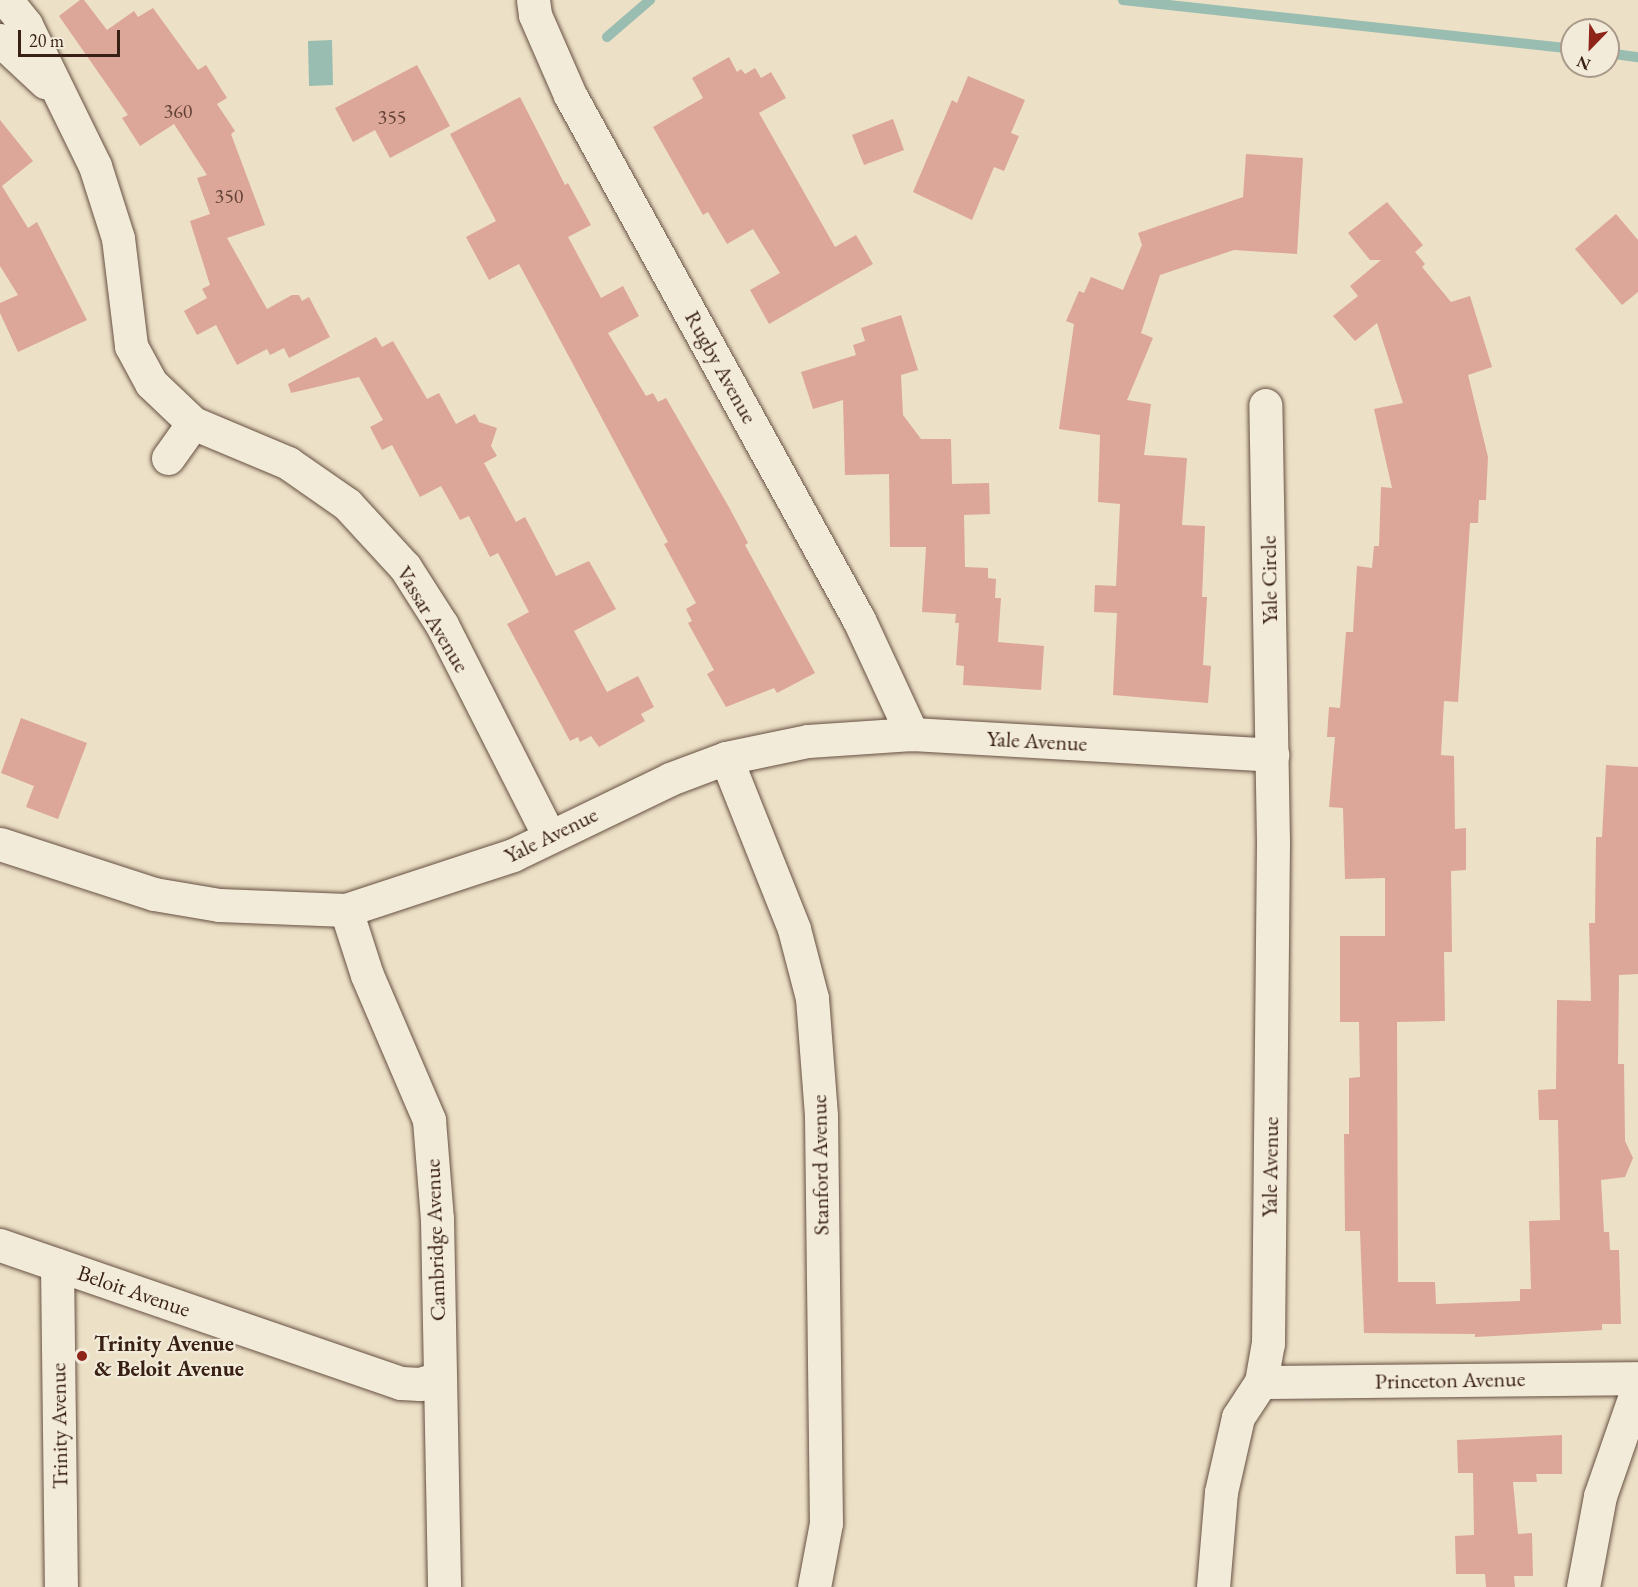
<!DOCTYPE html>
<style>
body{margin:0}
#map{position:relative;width:1638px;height:1587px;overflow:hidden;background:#ece0c6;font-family:"EB Garamond",serif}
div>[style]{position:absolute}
.water>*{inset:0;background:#99bdb1}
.stream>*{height:10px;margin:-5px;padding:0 5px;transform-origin:5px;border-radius:5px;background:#99bdb1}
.building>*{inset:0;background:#dca698}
.roads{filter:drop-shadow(0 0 2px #665041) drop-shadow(0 0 2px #665041)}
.minor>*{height:33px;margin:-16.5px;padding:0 16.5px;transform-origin:16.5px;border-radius:16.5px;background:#f3ebda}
.dots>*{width:16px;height:16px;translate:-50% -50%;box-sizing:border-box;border:3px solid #f3ebda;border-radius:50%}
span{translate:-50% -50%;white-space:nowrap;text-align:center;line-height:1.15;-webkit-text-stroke:4.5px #f3ebda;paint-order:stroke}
.number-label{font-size:20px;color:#624236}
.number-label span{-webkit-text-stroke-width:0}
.street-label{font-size:22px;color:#392015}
.poi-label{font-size:22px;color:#392015;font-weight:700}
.left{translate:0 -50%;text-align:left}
.north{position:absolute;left:1560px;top:18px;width:60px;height:60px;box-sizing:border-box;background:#f3ebda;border:2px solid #a99a8b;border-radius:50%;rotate:203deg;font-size:16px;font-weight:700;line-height:24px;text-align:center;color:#392015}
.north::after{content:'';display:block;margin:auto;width:21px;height:27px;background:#8f2418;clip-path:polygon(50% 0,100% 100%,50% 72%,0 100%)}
.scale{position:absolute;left:18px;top:30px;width:102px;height:27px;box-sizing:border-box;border:3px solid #392015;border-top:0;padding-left:8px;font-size:18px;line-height:21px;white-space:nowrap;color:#392015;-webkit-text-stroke:4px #f3ebda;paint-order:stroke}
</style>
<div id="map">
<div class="water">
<div style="clip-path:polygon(332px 40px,333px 85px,309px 86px,308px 41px)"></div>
</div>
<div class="stream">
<div style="left:1123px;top:0;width:452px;rotate:6.2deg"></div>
<div style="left:607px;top:37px;width:57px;rotate:-40.7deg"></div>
<div style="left:1608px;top:53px;width:30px;rotate:8deg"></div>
</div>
<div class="building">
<div style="clip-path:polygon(80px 0,84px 0,107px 30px,134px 11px,138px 17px,153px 8px,198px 70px,206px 65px,227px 98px,217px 104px,235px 131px,231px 134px,265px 225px,227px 238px,267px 309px,292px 295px,299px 295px,302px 301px,309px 297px,330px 337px,289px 358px,284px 348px,270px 355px,267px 349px,237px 365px,216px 325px,197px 335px,184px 311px,207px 298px,202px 289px,210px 285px,190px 221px,210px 214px,197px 178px,207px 175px,174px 124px,140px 146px,122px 118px,128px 115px,59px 16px)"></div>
<div style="clip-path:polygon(729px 57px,737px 72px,741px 69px,745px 74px,755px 68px,761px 78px,771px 72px,786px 98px,759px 113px,835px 247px,856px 235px,873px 264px,769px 324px,750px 290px,780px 273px,753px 229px,727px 244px,708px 212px,703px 215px,653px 127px,703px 98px,692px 78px)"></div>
<div style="clip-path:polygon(417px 65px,450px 126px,390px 158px,375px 130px,353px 142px,335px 108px)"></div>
<div style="clip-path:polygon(968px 76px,1025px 100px,1011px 133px,1019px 136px,1004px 171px,994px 167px,972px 220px,913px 192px,952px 100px,957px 103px)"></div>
<div style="clip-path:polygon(520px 97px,565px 185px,568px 183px,591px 225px,568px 237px,601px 298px,623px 286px,639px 316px,608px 333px,646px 396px,653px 393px,658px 402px,666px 398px,730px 509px,748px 543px,745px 545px,815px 673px,777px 693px,774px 688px,726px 707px,707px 674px,714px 670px,688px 623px,692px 621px,686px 609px,696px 603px,664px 544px,668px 542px,544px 310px,519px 264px,489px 280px,466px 237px,496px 221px,450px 134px)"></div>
<div style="clip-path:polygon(893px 119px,904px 150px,864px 165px,852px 135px)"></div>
<div style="clip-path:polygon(0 120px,33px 161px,2px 186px,28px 228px,37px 222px,87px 320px,18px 352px,0 313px,0 303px,18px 295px,0 266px)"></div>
<div style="clip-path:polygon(1246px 154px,1303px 158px,1297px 254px,1234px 250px,1160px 275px,1141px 333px,1153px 338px,1127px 400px,1151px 404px,1144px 455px,1187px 458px,1182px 525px,1205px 526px,1202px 597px,1207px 597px,1203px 665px,1211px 666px,1208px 703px,1113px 695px,1117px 613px,1094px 612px,1095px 585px,1116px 586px,1120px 504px,1098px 502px,1100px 435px,1059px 429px,1074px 324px,1066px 321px,1079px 291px,1084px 293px,1091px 277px,1123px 290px,1142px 245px,1138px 233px,1243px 197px)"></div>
<div style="clip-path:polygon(1387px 202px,1423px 245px,1415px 252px,1425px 264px,1422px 267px,1451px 302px,1470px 296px,1492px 367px,1468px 375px,1488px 457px,1486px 500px,1479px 500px,1478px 523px,1470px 523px,1458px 702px,1444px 701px,1441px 755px,1454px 756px,1455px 829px,1466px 828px,1466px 870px,1451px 871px,1452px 952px,1444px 952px,1445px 1021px,1397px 1022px,1398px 1282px,1435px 1282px,1436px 1304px,1520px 1301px,1520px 1289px,1531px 1289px,1529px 1221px,1560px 1220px,1558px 1120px,1539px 1120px,1538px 1090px,1556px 1089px,1557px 1000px,1591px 1001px,1589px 923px,1595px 923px,1596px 837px,1602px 837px,1606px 765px,1638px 767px,1638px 974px,1619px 975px,1618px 1064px,1624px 1064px,1625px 1141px,1633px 1158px,1625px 1177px,1601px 1180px,1604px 1232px,1609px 1232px,1610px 1250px,1619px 1250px,1621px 1324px,1602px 1324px,1602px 1330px,1475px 1337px,1475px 1334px,1364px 1333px,1360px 1231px,1345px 1231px,1344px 1134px,1349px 1134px,1349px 1078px,1360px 1077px,1359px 1022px,1340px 1022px,1340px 936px,1385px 936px,1385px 878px,1345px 879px,1343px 808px,1329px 807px,1335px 737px,1327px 737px,1329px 707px,1340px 708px,1346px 632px,1353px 632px,1357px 566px,1372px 568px,1374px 546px,1379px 546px,1381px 487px,1392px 488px,1374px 409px,1403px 403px,1377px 323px,1355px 341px,1333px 316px,1358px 296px,1350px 286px,1381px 260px,1370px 260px,1348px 233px)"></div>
<div style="clip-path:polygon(1616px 214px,1638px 240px,1638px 292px,1622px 305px,1575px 249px)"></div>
<div style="clip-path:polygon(901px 315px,918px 370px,901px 375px,903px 415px,921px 439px,951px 439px,952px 484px,989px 483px,990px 514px,964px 515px,965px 567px,988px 568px,988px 578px,996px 579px,995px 598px,1001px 598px,998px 642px,1044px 646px,1041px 690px,963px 685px,964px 666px,956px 665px,959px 623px,955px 623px,956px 614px,922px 612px,926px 547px,890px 547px,889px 474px,845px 475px,843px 400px,813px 409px,801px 372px,856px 355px,853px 345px,865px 341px,861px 328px)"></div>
<div style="clip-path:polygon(376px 337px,382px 347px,393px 341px,427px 399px,439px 393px,456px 424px,475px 414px,479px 422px,497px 428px,491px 446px,497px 456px,484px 463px,516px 522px,525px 517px,556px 576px,589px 561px,616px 609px,574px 631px,607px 692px,638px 676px,654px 707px,641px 714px,645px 721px,599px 747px,591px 736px,580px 742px,578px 737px,570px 741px,507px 624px,529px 612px,498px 553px,490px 557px,469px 516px,460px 520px,441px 486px,420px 497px,392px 445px,382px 450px,370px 427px,383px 420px,359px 377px,291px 393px,288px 384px)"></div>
<div style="clip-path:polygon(21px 718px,87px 743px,58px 819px,26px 807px,34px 786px,1px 773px)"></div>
<div style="clip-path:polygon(1562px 1435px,1562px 1474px,1536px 1474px,1537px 1482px,1513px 1482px,1518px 1534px,1532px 1533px,1533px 1576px,1514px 1576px,1515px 1587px,1486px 1587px,1485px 1574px,1456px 1574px,1455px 1536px,1474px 1535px,1473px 1473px,1458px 1473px,1457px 1440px)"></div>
</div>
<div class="roads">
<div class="minor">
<div style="left:6px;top:0;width:32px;rotate:51deg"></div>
<div style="left:26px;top:25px;width:157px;rotate:63.9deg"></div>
<div style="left:95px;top:166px;width:76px;rotate:72.3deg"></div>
<div style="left:118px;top:238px;width:109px;rotate:83.1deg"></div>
<div style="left:131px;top:346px;width:42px;rotate:61.6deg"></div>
<div style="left:151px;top:383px;width:58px;rotate:43.6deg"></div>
<div style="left:193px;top:423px;width:103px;rotate:22.8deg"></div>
<div style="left:288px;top:463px;width:72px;rotate:34.8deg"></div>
<div style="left:347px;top:504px;width:86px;rotate:47.4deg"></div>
<div style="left:405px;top:567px;width:69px;rotate:57.5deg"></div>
<div style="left:442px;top:625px;width:237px;rotate:63.1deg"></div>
<div style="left:533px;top:0;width:15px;rotate:82deg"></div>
<div style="left:535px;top:15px;width:87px;rotate:66.4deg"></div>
<div style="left:570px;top:95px;width:599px;rotate:61.17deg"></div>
<div style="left:859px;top:620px;width:126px;rotate:65.1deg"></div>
<div style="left:0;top:40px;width:62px;rotate:43deg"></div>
<div style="left:168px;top:458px;width:43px;rotate:-54.5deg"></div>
<div style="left:726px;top:758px;width:184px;rotate:68.3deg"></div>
<div style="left:794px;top:929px;width:71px;rotate:75.4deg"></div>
<div style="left:812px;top:998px;width:118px;rotate:85.6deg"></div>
<div style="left:821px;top:1116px;width:407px;rotate:89.3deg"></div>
<div style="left:826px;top:1523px;width:65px;rotate:100.6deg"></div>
<div style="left:0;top:844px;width:162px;rotate:18deg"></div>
<div style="left:154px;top:894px;width:66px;rotate:9.6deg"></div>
<div style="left:219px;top:905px;width:127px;rotate:2.3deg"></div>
<div style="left:346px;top:910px;width:176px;rotate:-18.2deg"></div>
<div style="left:513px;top:855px;width:174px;rotate:-25.8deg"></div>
<div style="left:670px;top:779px;width:60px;rotate:-20.6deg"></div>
<div style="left:726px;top:758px;width:84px;rotate:-11.7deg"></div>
<div style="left:808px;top:741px;width:104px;rotate:-3.9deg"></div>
<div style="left:912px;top:734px;width:361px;rotate:3.3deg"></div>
<div style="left:346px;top:910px;width:68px;rotate:72.1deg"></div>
<div style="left:367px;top:975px;width:158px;rotate:66.8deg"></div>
<div style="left:429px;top:1120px;width:99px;rotate:85.4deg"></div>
<div style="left:437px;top:1219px;width:368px;rotate:88.9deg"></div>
<div style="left:0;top:1245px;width:424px;rotate:19deg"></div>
<div style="left:401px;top:1383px;width:19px;rotate:3deg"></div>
<div style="left:420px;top:1384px;width:20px;rotate:-18deg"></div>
<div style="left:57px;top:1265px;width:322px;rotate:89.3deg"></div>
<div style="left:1261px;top:1382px;width:377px;rotate:-0.6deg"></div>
<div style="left:1213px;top:1587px;width:95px;rotate:-85.2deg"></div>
<div style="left:1221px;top:1492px;width:77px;rotate:-77.2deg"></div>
<div style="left:1238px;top:1417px;width:42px;rotate:-56.7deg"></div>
<div style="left:1261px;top:1382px;width:39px;rotate:-80deg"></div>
<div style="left:1268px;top:1344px;width:502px;rotate:-89.43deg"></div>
<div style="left:1273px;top:842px;width:437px;rotate:-91deg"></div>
<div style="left:1583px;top:1587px;width:93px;rotate:-79.4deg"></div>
<div style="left:1600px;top:1496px;width:115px;rotate:-70.8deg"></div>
</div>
</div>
<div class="dots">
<div style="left:82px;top:1356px;background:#8f2418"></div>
</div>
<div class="number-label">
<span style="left:178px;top:111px">360</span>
<span style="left:392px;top:117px">355</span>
<span style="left:229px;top:196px">350</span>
</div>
<div class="street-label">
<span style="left:721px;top:367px;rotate:61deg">Rugby Avenue</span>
<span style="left:1269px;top:580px;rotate:-91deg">Yale Circle</span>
<span style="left:433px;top:619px;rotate:59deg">Vassar Avenue</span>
<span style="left:1037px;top:741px;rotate:3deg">Yale Avenue</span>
<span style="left:551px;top:835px;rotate:-26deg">Yale Avenue</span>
<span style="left:820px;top:1165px;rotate:-91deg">Stanford Avenue</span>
<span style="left:1270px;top:1167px;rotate:-89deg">Yale Avenue</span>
<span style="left:435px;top:1240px;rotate:-92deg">Cambridge Avenue</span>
<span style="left:134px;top:1291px;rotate:19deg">Beloit Avenue</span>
<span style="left:1450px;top:1380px;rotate:-1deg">Princeton Avenue</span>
<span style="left:59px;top:1426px;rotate:-91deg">Trinity Avenue</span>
</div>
<div class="poi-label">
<span class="left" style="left:94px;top:1356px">Trinity Avenue<br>&amp; Beloit Avenue</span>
</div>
<div class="north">N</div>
<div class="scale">20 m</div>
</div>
